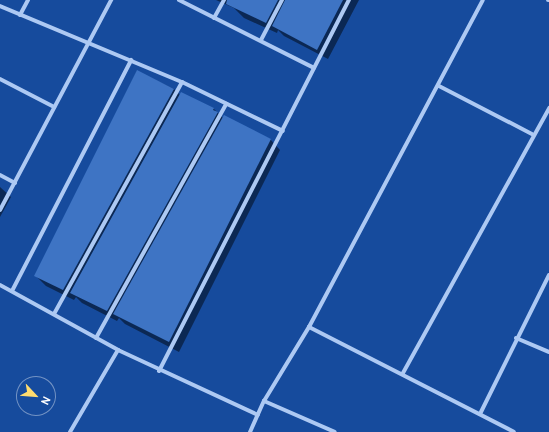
<!DOCTYPE html>
<style>
body{margin:0}
#map{position:relative;width:549px;height:432px;overflow:hidden;background:#164b9d;font-family:Cabin,sans-serif}
div>[style]{position:absolute}
.shadow>*{inset:0;background:#0007}
.building>*{inset:0;background:#3e74c4}
.minor>*{height:4px;margin:-2px;padding:0 2px;transform-origin:2px;border-radius:2px;background:#adc9f3}
span{translate:-50% -50%;white-space:nowrap;text-align:center;line-height:1.15;-webkit-text-stroke:3px #164b9d;paint-order:stroke}
.north{position:absolute;left:16px;top:376px;width:40px;height:40px;box-sizing:border-box;background:#164b9d;border:1px solid #7393c4;border-radius:50%;rotate:116deg;font-size:11px;font-weight:700;line-height:16px;text-align:center;color:#fff}
.north::after{content:'';display:block;margin:auto;width:14px;height:18px;background:#ffdc6f;clip-path:polygon(50% 0,100% 100%,50% 72%,0 100%)}
</style>
<div id="map">
<div class="shadow">
<div style="clip-path:polygon(216px 0,359px 0,328px 59px,284px 36px,278px 30px,277px 33px,244px 18px,234px 8px)"></div>
<div style="clip-path:polygon(137px 71px,174px 89px,180px 95px,213px 108px,223px 118px,270px 139px,280px 150px,179px 352px,125px 324px,119px 318px,117px 321px,82px 303px,76px 297px,74px 300px,46px 286px,36px 276px)"></div>
<div style="clip-path:polygon(0 187px,11px 197px,0 217px)"></div>
</div>
<div class="building">
<div style="clip-path:polygon(227px 0,278px 0,266px 23px,226px 4px)"></div>
<div style="clip-path:polygon(285px 0,343px 0,317px 50px,272px 26px)"></div>
<div style="clip-path:polygon(137px 70px,174px 89px,63px 290px,34px 276px)"></div>
<div style="clip-path:polygon(181px 92px,214px 108px,213px 110px,218px 112px,107px 311px,70px 293px)"></div>
<div style="clip-path:polygon(224px 115px,271px 139px,169px 342px,113px 314px)"></div>
</div>
<div class="minor">
<div style="left:179px;top:0;width:151px;rotate:26.7deg"></div>
<div style="left:548px;top:0;width:1px"></div>
<div style="left:0;top:6px;width:197px;rotate:22.7deg"></div>
<div style="left:182px;top:82px;width:112px;rotate:25.9deg"></div>
<div style="left:20px;top:15px;width:17px;rotate:-62deg"></div>
<div style="left:214px;top:18px;width:21px;rotate:-61deg"></div>
<div style="left:261px;top:40px;width:45px;rotate:-62.3deg"></div>
<div style="left:0;top:79px;width:61px;rotate:27.4deg"></div>
<div style="left:439px;top:86px;width:105px;rotate:27.3deg"></div>
<div style="left:0;top:175px;width:17px;rotate:28deg"></div>
<div style="left:0;top:210px;width:238px;rotate:-62.1deg"></div>
<div style="left:0;top:285px;width:135px;rotate:28.8deg"></div>
<div style="left:118px;top:350px;width:154px;rotate:24.9deg"></div>
<div style="left:12px;top:291px;width:260px;rotate:-62.7deg"></div>
<div style="left:54px;top:314px;width:265px;rotate:-61.1deg"></div>
<div style="left:309px;top:327px;width:370px;rotate:-62deg"></div>
<div style="left:96px;top:338px;width:268px;rotate:-60.9deg"></div>
<div style="left:516px;top:338px;width:36px;rotate:23deg"></div>
<div style="left:159px;top:371px;width:417px;rotate:-62.9deg"></div>
<div style="left:403px;top:373px;width:303px;rotate:-61.1deg"></div>
<div style="left:264px;top:401px;width:77px;rotate:23.6deg"></div>
<div style="left:480px;top:414px;width:155px;rotate:-63.6deg"></div>
<div style="left:70px;top:432px;width:95px;rotate:-59.7deg"></div>
<div style="left:250px;top:432px;width:34px;rotate:-66deg"></div>
<div style="left:264px;top:401px;width:87px;rotate:-58.7deg"></div>
<div style="left:309px;top:327px;width:230px;rotate:27.1deg"></div>
</div>
<div class="north">N</div>
</div>
